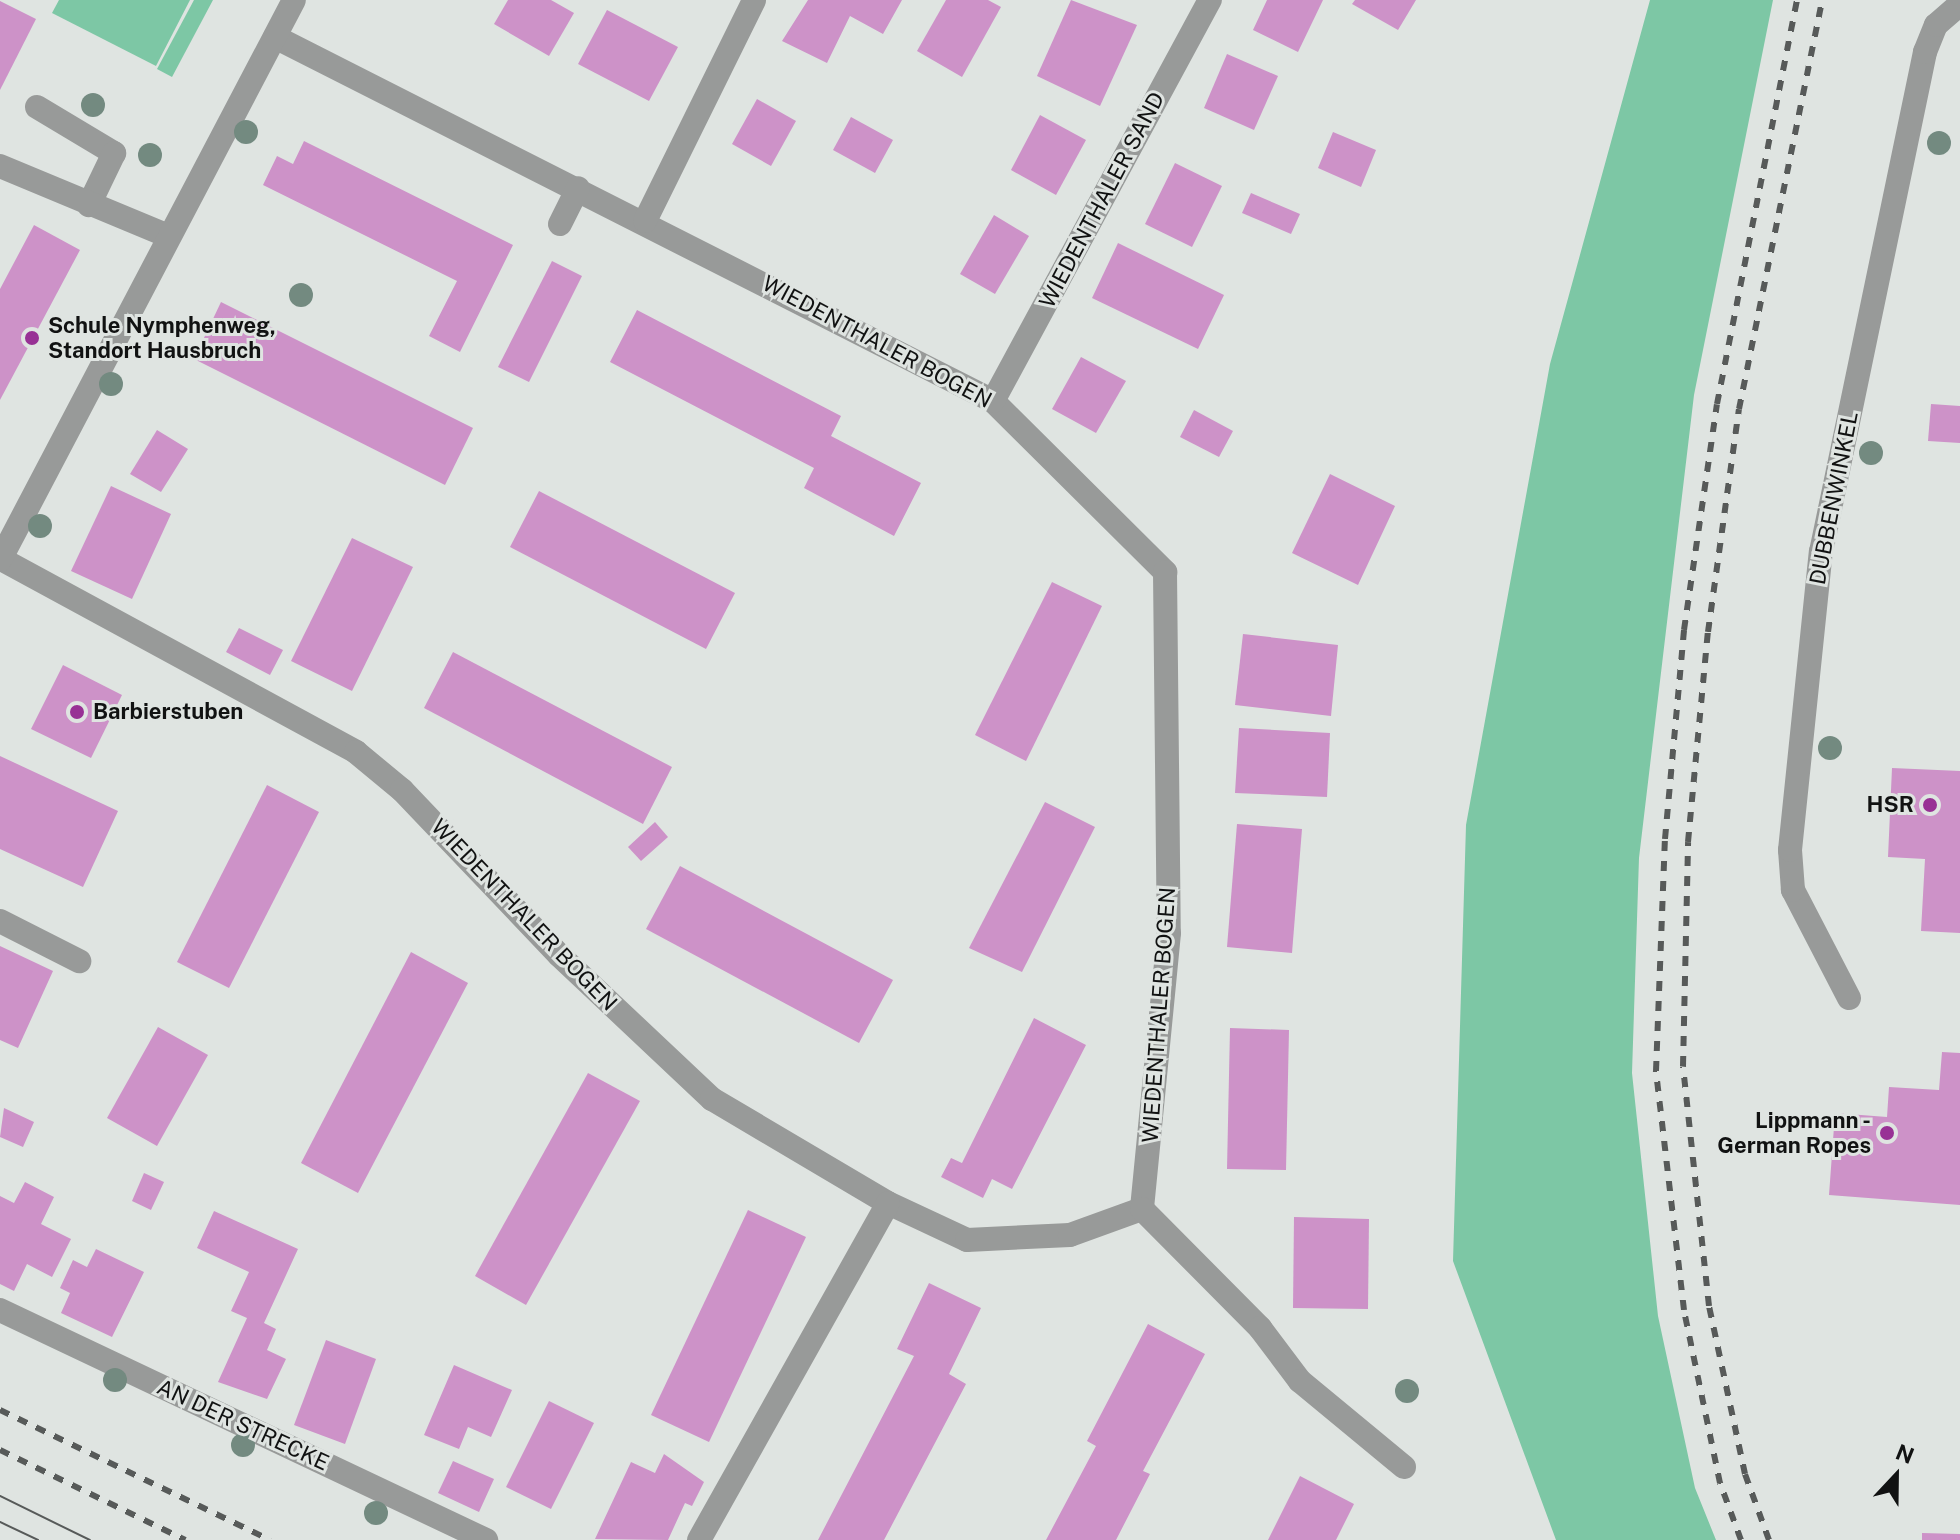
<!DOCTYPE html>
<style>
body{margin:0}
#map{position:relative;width:1960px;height:1540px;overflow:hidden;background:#dfe4e1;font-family:"Public Sans",sans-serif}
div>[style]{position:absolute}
.green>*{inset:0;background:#7dc7a5}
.building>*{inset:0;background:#cd92c8}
.minor>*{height:24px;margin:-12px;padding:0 12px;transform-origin:12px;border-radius:12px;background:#989a99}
.tram>*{height:2px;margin:-1px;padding:0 1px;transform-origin:1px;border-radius:1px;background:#575a59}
.rail>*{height:6px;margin-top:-3px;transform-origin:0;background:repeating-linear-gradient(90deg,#575a59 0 10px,transparent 0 20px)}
.trees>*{width:24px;height:24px;margin:-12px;border-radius:50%;background:#738a80}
.dots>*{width:22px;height:22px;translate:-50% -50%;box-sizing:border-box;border:4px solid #dfe4e1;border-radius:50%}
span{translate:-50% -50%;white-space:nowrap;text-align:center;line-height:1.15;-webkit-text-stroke:6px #dfe4e1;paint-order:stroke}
.street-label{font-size:22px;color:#111212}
.poi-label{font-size:22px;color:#111212;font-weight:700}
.left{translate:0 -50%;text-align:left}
.right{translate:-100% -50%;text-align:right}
.north{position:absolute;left:1856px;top:1436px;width:80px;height:80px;-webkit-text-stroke:6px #dfe4e1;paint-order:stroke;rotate:22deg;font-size:22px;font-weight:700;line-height:32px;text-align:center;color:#111212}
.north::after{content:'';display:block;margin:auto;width:28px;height:36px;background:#111212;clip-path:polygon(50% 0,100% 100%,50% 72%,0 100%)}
</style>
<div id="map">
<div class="green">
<div style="clip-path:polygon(59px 0,190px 0,156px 66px,52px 13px)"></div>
<div style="clip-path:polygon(194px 0,213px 0,172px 77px,157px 69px)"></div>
<div style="clip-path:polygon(1650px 0,1773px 0,1694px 395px,1639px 858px,1632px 1073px,1658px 1316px,1695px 1488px,1716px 1540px,1556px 1540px,1453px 1261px,1466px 825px,1550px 364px)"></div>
</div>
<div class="building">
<div style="clip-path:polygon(508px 0,551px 0,574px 13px,549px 56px,494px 24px)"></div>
<div style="clip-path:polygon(808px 0,902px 0,883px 34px,850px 16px,827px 63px,782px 41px)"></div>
<div style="clip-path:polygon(946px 0,988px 0,1001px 7px,962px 77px,917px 51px)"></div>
<div style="clip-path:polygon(1071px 0,1137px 25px,1100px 106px,1037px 76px)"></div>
<div style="clip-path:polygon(1267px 0,1323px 0,1298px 52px,1253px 30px)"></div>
<div style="clip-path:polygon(1355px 0,1416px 0,1398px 30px,1352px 4px)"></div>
<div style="clip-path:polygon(0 1px,36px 19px,0 90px)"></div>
<div style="clip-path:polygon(607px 10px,678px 47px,649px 101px,578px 64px)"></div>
<div style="clip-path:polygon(1227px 54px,1278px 76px,1254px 130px,1204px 108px)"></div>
<div style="clip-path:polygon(757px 99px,796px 121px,771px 166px,732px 144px)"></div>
<div style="clip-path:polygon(1040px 115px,1086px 140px,1056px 195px,1011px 170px)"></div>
<div style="clip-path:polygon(851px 117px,893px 140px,875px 173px,833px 150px)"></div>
<div style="clip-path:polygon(1333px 132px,1376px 150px,1361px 187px,1318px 168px)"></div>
<div style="clip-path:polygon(304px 141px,513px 245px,460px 352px,429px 336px,457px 281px,263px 185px,277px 156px,293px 164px)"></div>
<div style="clip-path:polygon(1175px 163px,1222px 186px,1192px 247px,1145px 224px)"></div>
<div style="clip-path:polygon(1251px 193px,1300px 214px,1291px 234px,1242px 213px)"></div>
<div style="clip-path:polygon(994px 215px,1029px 236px,995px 294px,960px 274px)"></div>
<div style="clip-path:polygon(34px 225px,80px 250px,0 400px,0 289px)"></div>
<div style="clip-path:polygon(1118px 243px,1224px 295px,1198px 349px,1092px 298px)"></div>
<div style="clip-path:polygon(552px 261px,582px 276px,529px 382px,498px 367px)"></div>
<div style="clip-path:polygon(221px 302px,473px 428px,445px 485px,194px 359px)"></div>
<div style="clip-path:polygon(637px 310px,841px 416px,831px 436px,921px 483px,894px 536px,804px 488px,814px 468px,610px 362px)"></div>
<div style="clip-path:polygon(1081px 357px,1126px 381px,1096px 433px,1052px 409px)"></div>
<div style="clip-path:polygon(1931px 404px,1960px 406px,1960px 443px,1928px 441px)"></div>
<div style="clip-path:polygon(1194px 410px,1233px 431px,1219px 457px,1180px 437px)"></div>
<div style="clip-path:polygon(157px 430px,188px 449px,161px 492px,130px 474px)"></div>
<div style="clip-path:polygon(1330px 474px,1395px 506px,1358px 585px,1292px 553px)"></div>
<div style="clip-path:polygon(111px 486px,171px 514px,132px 599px,71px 571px)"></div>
<div style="clip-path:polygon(539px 491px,735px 593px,706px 649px,510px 547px)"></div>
<div style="clip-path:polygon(352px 538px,413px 567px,352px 691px,291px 661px)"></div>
<div style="clip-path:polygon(1052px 582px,1102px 606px,1026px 761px,975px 735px)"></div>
<div style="clip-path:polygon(239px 628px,283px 650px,270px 675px,226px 652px)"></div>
<div style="clip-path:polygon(1243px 634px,1338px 645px,1331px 716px,1235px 705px)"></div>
<div style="clip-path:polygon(453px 652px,672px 767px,643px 824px,424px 708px)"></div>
<div style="clip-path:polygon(63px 665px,122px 695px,91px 758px,31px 729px)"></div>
<div style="clip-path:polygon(1239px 728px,1330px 733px,1327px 797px,1235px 793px)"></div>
<div style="clip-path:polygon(0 756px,118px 811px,83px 887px,0 849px)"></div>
<div style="clip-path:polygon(1892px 768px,1960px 771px,1960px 933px,1921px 931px,1925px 859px,1888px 857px)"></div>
<div style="clip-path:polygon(267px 785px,319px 812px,229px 988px,177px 962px)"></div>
<div style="clip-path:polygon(1045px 802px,1095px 827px,1022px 972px,969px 948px)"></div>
<div style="clip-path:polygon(655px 822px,668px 837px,641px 861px,628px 847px)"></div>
<div style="clip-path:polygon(1237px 824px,1302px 829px,1292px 953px,1227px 947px)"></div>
<div style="clip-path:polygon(680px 866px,893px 980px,859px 1043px,646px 929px)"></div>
<div style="clip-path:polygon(0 946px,53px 971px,18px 1048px,0 1040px)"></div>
<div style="clip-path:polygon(411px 952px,468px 983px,358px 1193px,301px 1163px)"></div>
<div style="clip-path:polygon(1034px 1018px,1086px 1045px,1012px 1189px,992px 1179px,983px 1198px,941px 1177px,951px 1158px,962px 1163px)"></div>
<div style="clip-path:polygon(158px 1027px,208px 1055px,157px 1146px,107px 1118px)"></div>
<div style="clip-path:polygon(1230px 1028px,1289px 1030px,1286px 1170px,1227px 1169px)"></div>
<div style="clip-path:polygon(1942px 1052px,1960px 1053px,1960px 1205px,1829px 1195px,1835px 1113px,1887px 1117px,1889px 1087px,1939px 1090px)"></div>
<div style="clip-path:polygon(588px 1073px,640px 1101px,526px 1305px,475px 1276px)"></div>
<div style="clip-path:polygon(4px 1108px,34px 1122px,23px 1147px,0 1137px)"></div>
<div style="clip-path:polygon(144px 1173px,164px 1182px,151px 1210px,132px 1201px)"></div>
<div style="clip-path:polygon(25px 1182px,54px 1197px,41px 1224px,71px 1239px,52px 1277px,27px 1264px,14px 1291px,0 1284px,0 1196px,14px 1203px)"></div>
<div style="clip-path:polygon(748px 1210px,806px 1237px,709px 1442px,651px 1415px)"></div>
<div style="clip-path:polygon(214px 1211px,298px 1249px,264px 1323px,276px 1329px,267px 1350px,286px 1359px,267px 1399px,218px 1382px,247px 1318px,231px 1311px,249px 1272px,197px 1248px)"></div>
<div style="clip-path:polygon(1294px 1217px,1369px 1219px,1368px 1309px,1293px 1308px)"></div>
<div style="clip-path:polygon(96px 1249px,144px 1272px,112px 1337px,61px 1313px,70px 1293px,60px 1288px,73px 1260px,87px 1267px)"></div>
<div style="clip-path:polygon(929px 1283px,981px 1308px,949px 1374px,966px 1384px,884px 1540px,818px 1540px,914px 1356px,897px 1349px)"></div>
<div style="clip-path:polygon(1148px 1324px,1205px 1354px,1143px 1471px,1150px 1474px,1116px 1540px,1046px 1540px,1096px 1446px,1087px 1441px)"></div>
<div style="clip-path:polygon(326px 1340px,376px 1359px,345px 1444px,294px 1425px)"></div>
<div style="clip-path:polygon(454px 1365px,512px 1390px,491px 1437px,468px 1427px,459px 1449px,424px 1435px)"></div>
<div style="clip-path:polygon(549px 1401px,594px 1423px,551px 1509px,506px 1487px)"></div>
<div style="clip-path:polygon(664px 1454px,704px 1482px,692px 1506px,685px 1503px,668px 1540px,595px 1539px,631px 1462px,655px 1473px)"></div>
<div style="clip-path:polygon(453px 1461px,494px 1479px,479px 1512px,438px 1493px)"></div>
<div style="clip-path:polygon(1300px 1476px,1354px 1504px,1336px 1540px,1268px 1540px)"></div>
<div style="clip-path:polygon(1922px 1533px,1960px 1534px,1960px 1540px,1922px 1540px)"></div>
</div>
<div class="minor">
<div style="left:275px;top:37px;width:805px;rotate:26.88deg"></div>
<div style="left:993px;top:401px;width:243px;rotate:44.8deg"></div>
<div style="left:1165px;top:572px;width:361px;rotate:89.4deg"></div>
<div style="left:1169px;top:933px;width:277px;rotate:95.6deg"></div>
<div style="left:37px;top:107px;width:90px;rotate:30.9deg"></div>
<div style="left:114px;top:153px;width:58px;rotate:115.7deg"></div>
<div style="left:0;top:166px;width:180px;rotate:22.6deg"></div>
<div style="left:645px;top:221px;width:246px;rotate:-63.7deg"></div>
<div style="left:560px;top:224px;width:40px;rotate:-63.4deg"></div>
<div style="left:993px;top:401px;width:456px;rotate:-61.6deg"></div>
<div style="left:1px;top:559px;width:404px;rotate:28.5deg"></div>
<div style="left:356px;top:752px;width:60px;rotate:39.6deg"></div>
<div style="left:402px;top:790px;width:228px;rotate:46.4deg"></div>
<div style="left:559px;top:955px;width:210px;rotate:43.3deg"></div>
<div style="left:712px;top:1099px;width:204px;rotate:30.6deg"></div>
<div style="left:888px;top:1203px;width:87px;rotate:25.1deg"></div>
<div style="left:967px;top:1240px;width:103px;rotate:-2.8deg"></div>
<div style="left:1070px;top:1235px;width:77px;rotate:-19.9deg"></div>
<div style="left:0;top:560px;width:632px;rotate:-62.3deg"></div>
<div style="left:0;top:921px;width:89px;rotate:26.9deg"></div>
<div style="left:1849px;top:998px;width:122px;rotate:-117.4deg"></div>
<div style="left:1793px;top:890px;width:40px;rotate:-94.3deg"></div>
<div style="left:1790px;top:850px;width:300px;rotate:-84.1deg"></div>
<div style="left:1821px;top:552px;width:511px;rotate:-78.25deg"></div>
<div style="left:1925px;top:52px;width:29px;rotate:-68deg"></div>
<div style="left:1936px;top:25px;width:32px;rotate:-41deg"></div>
<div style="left:1142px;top:1209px;width:168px;rotate:45.2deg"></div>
<div style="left:1260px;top:1328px;width:66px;rotate:53deg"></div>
<div style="left:1300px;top:1381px;width:135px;rotate:39.6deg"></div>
<div style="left:0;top:1310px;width:538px;rotate:25.33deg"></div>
<div style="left:699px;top:1540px;width:386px;rotate:-60.7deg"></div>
</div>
<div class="tram">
<div style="left:0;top:1496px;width:100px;rotate:26.1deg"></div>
<div style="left:0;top:1522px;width:42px;rotate:25.3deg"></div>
</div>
<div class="rail">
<div style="left:0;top:1410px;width:300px;rotate:25.7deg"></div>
<div style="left:0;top:1450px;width:206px;rotate:25.9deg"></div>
<div style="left:1741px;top:1540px;width:61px;rotate:-110.2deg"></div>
<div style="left:1720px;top:1483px;width:177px;rotate:-101.8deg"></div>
<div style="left:1684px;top:1310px;width:241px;rotate:-96.7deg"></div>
<div style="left:1656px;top:1071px;width:232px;rotate:-87.8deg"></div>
<div style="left:1665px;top:839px;width:210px;rotate:-84.8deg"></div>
<div style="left:1684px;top:630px;width:228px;rotate:-81.7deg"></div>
<div style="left:1717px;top:404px;width:412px;rotate:-78.8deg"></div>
<div style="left:1769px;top:1540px;width:70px;rotate:-110deg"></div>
<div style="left:1745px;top:1474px;width:172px;rotate:-102.1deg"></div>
<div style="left:1709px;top:1306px;width:241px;rotate:-96.2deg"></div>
<div style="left:1683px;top:1066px;width:224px;rotate:-88.7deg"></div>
<div style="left:1688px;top:842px;width:211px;rotate:-84.6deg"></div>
<div style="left:1708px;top:632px;width:225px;rotate:-82.1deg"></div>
<div style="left:1739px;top:409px;width:417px;rotate:-78.5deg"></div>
</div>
<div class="trees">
<div style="left:93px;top:105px"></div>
<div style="left:246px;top:132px"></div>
<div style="left:1939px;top:143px"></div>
<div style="left:150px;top:155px"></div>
<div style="left:301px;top:295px"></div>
<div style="left:111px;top:384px"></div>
<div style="left:1871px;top:453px"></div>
<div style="left:40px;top:526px"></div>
<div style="left:1830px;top:748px"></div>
<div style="left:115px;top:1380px"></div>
<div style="left:1407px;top:1391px"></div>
<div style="left:243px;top:1445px"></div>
<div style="left:376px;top:1513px"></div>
</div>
<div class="dots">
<div style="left:32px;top:338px;background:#983195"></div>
<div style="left:77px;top:712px;background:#983195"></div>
<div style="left:1930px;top:805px;background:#983195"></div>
<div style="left:1887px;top:1133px;background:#983195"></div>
</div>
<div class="street-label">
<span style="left:1102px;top:200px;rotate:-62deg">WIEDENTHALER SAND</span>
<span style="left:877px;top:342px;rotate:28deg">WIEDENTHALER BOGEN</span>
<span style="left:1834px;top:498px;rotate:-79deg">DUBBENWINKEL</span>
<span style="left:524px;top:915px;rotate:46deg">WIEDENTHALER BOGEN</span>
<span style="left:1159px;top:1015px;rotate:-86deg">WIEDENTHALER BOGEN</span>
<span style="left:243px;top:1425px;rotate:25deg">AN DER STRECKE</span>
</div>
<div class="poi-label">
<span class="left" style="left:48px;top:338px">Schule Nymphenweg,<br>Standort Hausbruch</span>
<span class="left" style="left:93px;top:712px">Barbierstuben</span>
<span class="right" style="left:1914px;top:805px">HSR</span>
<span class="right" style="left:1871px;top:1133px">Lippmann -<br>German Ropes</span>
</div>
<div class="north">N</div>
</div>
